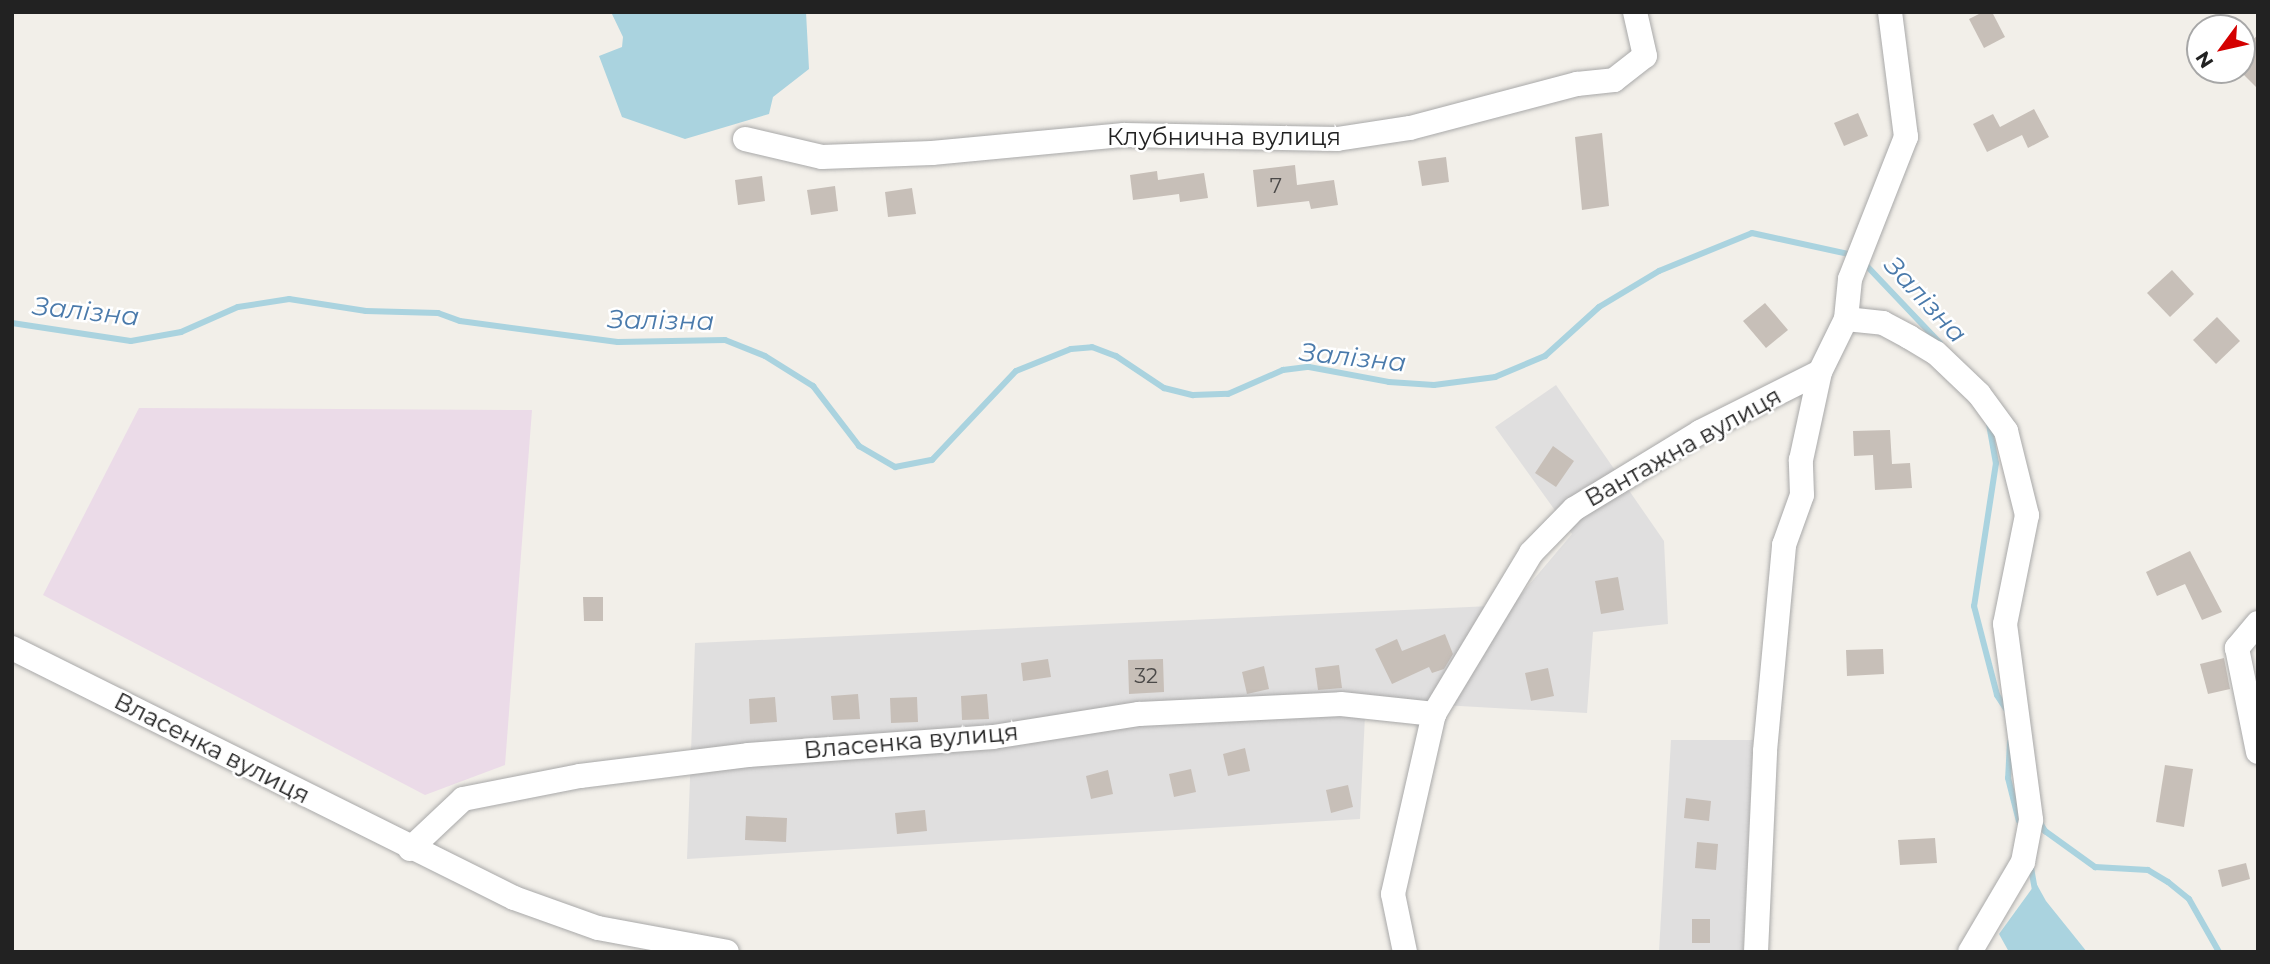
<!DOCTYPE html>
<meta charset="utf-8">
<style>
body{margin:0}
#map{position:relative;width:2270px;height:964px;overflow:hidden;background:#f2efe9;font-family:Montserrat,sans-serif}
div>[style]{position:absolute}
.residential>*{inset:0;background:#e0dfdf}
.industrial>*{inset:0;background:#ebdbe8}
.water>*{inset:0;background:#aad3df}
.stream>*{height:6px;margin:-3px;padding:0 3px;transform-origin:3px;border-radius:3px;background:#aad3df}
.building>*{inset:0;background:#c7bfb8}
.roads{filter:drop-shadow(0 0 2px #a9a9a9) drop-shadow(0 0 2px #a9a9a9)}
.minor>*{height:24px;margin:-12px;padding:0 12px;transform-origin:12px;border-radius:12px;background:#fff}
span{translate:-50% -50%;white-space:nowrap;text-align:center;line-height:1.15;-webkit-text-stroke:5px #fff;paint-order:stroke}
.number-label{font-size:21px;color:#4b4948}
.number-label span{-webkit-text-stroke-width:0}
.street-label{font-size:24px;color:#222}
.water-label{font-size:26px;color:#4a7aab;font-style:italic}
.frame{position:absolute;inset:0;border:14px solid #222;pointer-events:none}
.north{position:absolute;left:2186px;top:14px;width:70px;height:70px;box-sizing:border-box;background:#fff;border:2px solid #a7a7a7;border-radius:50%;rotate:237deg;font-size:19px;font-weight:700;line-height:28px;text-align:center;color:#222}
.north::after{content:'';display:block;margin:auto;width:24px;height:32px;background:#d40000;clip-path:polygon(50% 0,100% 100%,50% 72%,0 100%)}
</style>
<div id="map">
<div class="residential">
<div style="clip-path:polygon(1556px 385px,1664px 541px,1668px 624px,1593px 632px,1587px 713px,1424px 704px,1366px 695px,1360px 819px,687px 859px,695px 643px,1512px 605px,1572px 534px,1495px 427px)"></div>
<div style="clip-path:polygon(1671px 740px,1753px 740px,1743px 952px,1659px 952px)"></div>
</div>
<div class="industrial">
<div style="clip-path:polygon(139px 408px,532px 410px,505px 765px,425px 795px,43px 595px)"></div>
</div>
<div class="water">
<div style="clip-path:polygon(611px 12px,806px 12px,809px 69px,773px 97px,769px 114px,685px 139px,622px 117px,599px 56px,622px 47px,623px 37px)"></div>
<div style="clip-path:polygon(2036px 883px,2046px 901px,2087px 952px,2009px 952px,1999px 934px)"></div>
</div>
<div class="stream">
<div style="left:1864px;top:263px;width:110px;rotate:46.5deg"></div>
<div style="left:12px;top:323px;width:120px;rotate:8.6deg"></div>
<div style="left:131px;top:341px;width:51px;rotate:-10.2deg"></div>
<div style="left:181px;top:332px;width:62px;rotate:-23.7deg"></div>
<div style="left:238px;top:307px;width:52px;rotate:-8.9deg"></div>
<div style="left:289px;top:299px;width:78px;rotate:8.9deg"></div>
<div style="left:366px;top:311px;width:72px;rotate:1.6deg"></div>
<div style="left:438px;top:313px;width:23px;rotate:20deg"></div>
<div style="left:460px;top:321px;width:159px;rotate:7.6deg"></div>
<div style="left:618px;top:342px;width:107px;rotate:-1.1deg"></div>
<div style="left:725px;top:340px;width:43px;rotate:21.8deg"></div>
<div style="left:765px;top:356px;width:57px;rotate:32deg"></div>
<div style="left:813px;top:386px;width:76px;rotate:52.5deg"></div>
<div style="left:859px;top:446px;width:42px;rotate:30.3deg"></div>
<div style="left:895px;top:467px;width:38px;rotate:-11deg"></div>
<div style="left:932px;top:460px;width:122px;rotate:-46.7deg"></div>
<div style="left:1016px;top:371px;width:59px;rotate:-21.8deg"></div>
<div style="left:1071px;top:349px;width:21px;rotate:-5deg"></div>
<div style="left:1092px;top:347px;width:26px;rotate:21deg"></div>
<div style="left:1116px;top:356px;width:58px;rotate:33.7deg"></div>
<div style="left:1164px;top:388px;width:30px;rotate:14deg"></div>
<div style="left:1193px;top:395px;width:35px;rotate:-2deg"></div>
<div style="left:1228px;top:394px;width:60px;rotate:-23.6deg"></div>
<div style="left:1283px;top:370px;width:26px;rotate:-7deg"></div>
<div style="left:1309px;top:367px;width:81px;rotate:10.6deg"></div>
<div style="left:1389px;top:382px;width:45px;rotate:3.8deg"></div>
<div style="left:1434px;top:385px;width:62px;rotate:-7.5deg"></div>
<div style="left:1495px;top:377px;width:54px;rotate:-22.8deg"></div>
<div style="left:1545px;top:356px;width:73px;rotate:-42.2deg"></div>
<div style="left:1599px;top:307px;width:70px;rotate:-31deg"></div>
<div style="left:1659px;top:271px;width:100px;rotate:-22.2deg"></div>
<div style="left:1752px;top:233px;width:103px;rotate:12.3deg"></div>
<div style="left:1989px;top:424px;width:40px;rotate:80deg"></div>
<div style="left:1996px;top:463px;width:145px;rotate:98.7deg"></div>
<div style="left:1974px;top:606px;width:92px;rotate:75.5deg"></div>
<div style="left:1997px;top:695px;width:17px;rotate:57deg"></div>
<div style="left:2010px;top:742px;width:36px;rotate:93deg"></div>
<div style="left:2008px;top:778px;width:44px;rotate:75.7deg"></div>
<div style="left:2039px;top:821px;width:12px;rotate:59deg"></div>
<div style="left:2045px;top:831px;width:62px;rotate:35.8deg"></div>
<div style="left:2095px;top:867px;width:53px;rotate:3.2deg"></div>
<div style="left:2148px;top:870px;width:23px;rotate:31deg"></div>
<div style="left:2168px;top:882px;width:27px;rotate:39deg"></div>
<div style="left:2189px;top:899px;width:61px;rotate:60.5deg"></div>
<div style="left:2030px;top:862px;width:27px;rotate:80deg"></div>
</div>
<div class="building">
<div style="clip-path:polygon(1983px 12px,1992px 12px,2005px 37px,1984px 48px,1969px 19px)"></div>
<div style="clip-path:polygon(2258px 35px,2258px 89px,2242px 73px,2242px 49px)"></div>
<div style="clip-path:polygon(2034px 109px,2049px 137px,2028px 148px,2022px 135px,1987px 152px,1973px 124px,1993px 114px,2000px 127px)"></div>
<div style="clip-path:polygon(1858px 113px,1868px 136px,1844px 146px,1834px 123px)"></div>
<div style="clip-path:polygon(1602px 133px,1609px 206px,1582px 210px,1575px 137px)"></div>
<div style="clip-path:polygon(1446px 157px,1449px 182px,1422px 186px,1418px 161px)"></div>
<div style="clip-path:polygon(1295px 165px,1297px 185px,1334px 180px,1338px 205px,1311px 209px,1309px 201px,1257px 207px,1253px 170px)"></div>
<div style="clip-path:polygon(1157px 171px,1158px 180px,1204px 173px,1208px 198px,1180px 202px,1179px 194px,1133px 200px,1130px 175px)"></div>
<div style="clip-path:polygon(762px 176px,765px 201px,738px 205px,735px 180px)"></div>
<div style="clip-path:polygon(835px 186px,838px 211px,811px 215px,807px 190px)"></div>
<div style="clip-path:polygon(912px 188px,916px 214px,888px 217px,885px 192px)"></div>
<div style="clip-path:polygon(2172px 270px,2194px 294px,2170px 317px,2147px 293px)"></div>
<div style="clip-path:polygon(1765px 303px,1788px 330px,1766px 348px,1743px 321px)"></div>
<div style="clip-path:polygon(2217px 317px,2240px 341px,2216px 364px,2193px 340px)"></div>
<div style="clip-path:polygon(1890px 430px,1892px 464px,1910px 463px,1912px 488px,1875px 490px,1873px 455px,1854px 456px,1853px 431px)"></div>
<div style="clip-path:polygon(1553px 446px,1574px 461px,1556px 487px,1535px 473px)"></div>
<div style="clip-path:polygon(2190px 551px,2222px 612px,2202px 620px,2185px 584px,2157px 596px,2146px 572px)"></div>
<div style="clip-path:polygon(1618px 577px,1624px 610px,1601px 614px,1595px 581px)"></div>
<div style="clip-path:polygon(583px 597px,603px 597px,603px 621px,584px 621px)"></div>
<div style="clip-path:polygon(1445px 634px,1453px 654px,1444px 669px,1432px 673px,1429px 667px,1392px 684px,1375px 649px,1397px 639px,1402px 651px)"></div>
<div style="clip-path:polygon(1883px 649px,1884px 674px,1847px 676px,1846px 650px)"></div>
<div style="clip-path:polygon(2224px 658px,2230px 689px,2208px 694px,2200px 664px)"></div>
<div style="clip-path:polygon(1048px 659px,1051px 677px,1023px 681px,1021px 663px)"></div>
<div style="clip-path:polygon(1163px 659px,1164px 692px,1129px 694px,1128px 660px)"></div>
<div style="clip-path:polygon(1339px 665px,1342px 688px,1318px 690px,1315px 668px)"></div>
<div style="clip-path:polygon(1264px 666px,1269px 689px,1247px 694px,1242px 672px)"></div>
<div style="clip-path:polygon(1548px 668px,1554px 696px,1531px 701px,1525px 673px)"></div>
<div style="clip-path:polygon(858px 694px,860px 719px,833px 720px,831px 696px)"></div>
<div style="clip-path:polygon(987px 694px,989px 719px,962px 720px,961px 696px)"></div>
<div style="clip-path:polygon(775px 697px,777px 722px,750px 724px,749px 699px)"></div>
<div style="clip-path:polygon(917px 697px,918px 722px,891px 723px,890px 698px)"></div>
<div style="clip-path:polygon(1245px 748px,1250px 771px,1228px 776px,1223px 754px)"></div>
<div style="clip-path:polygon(2165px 765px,2193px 769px,2184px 827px,2156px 822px)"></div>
<div style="clip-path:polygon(1191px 769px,1196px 792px,1174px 797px,1169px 774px)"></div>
<div style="clip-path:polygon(1108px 770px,1113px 794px,1091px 799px,1086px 776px)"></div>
<div style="clip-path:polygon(1348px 785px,1353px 807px,1331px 813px,1326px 790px)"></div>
<div style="clip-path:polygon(1686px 798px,1711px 801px,1709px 821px,1684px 818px)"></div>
<div style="clip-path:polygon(925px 810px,927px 831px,897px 834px,895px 813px)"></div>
<div style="clip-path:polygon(746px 816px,787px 818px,786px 842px,745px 840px)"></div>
<div style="clip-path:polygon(1935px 838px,1937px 863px,1900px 865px,1898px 840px)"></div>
<div style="clip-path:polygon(1697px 842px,1718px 844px,1716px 870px,1695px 868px)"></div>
<div style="clip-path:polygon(2246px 863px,2250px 879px,2222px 887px,2218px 870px)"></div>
<div style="clip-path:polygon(1692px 919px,1710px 919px,1710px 943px,1692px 943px)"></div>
</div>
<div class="roads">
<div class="minor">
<div style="left:745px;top:139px;width:79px;rotate:13.2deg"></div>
<div style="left:822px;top:157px;width:110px;rotate:-2.1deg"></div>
<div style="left:932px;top:153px;width:193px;rotate:-5.4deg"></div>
<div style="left:1124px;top:135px;width:213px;rotate:1.1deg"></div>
<div style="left:1337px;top:139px;width:74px;rotate:-8.6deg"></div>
<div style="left:1410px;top:128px;width:173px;rotate:-14.8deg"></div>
<div style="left:1577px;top:84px;width:37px;rotate:-6deg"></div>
<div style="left:1614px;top:80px;width:39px;rotate:-38deg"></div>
<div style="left:1645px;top:56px;width:45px;rotate:-102.8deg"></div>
<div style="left:1846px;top:319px;width:37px;rotate:6deg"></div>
<div style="left:1883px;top:323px;width:30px;rotate:28deg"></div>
<div style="left:1909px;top:337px;width:31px;rotate:31deg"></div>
<div style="left:1936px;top:353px;width:59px;rotate:43.6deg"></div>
<div style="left:1979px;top:394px;width:46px;rotate:53.9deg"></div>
<div style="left:2006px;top:431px;width:87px;rotate:76deg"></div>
<div style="left:2027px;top:515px;width:111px;rotate:101.4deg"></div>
<div style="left:2005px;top:624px;width:198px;rotate:82.4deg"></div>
<div style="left:2031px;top:820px;width:43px;rotate:100.8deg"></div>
<div style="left:2023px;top:862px;width:104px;rotate:120.5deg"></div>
<div style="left:2258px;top:623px;width:33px;rotate:130deg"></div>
<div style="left:2237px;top:648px;width:106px;rotate:78.6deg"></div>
<div style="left:12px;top:648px;width:561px;rotate:26.47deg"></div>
<div style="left:514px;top:898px;width:89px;rotate:19.7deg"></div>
<div style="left:598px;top:928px;width:131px;rotate:10.5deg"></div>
<div style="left:410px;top:849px;width:73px;rotate:-43.3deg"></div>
<div style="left:463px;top:799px;width:119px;rotate:-11.1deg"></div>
<div style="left:580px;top:776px;width:169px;rotate:-7.1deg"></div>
<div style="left:748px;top:755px;width:246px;rotate:-4.2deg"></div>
<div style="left:993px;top:737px;width:148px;rotate:-9deg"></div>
<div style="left:1139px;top:714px;width:202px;rotate:-2.8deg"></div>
<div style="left:1341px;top:704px;width:94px;rotate:6.1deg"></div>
<div style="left:1405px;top:952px;width:59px;rotate:-101.7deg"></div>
<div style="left:1393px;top:894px;width:185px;rotate:-77.2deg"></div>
<div style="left:1434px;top:714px;width:188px;rotate:-58.9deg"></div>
<div style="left:1531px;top:553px;width:62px;rotate:-45.7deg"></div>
<div style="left:1574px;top:509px;width:148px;rotate:-31.4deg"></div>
<div style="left:1700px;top:432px;width:134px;rotate:-26.6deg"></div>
<div style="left:1820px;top:372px;width:59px;rotate:-63.9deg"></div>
<div style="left:1846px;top:319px;width:40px;rotate:-84.3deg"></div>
<div style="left:1850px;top:279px;width:153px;rotate:-68.5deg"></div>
<div style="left:1906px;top:137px;width:126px;rotate:-97.3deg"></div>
<div style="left:1756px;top:952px;width:201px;rotate:-87.4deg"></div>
<div style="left:1765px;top:751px;width:207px;rotate:-84.7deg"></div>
<div style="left:1784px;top:545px;width:53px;rotate:-70.2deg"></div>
<div style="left:1802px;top:495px;width:35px;rotate:-92deg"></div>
<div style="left:1801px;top:460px;width:90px;rotate:-77.8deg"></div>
</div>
</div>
<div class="number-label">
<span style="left:1276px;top:186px">7</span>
<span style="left:1146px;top:676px">32</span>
</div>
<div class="street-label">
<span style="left:1224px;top:137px">Клубнична вулиця</span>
<span style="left:1683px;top:447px;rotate:-29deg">Вантажна вулиця</span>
<span style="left:911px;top:741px;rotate:-5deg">Власенка вулиця</span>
<span style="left:212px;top:748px;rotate:27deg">Власенка вулиця</span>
</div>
<div class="water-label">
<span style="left:1925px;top:300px;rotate:47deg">Залізна</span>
<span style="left:86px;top:312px;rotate:6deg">Залізна</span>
<span style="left:661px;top:321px;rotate:1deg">Залізна</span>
<span style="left:1353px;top:358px;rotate:6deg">Залізна</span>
</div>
<div class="frame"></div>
<div class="north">N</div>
</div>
